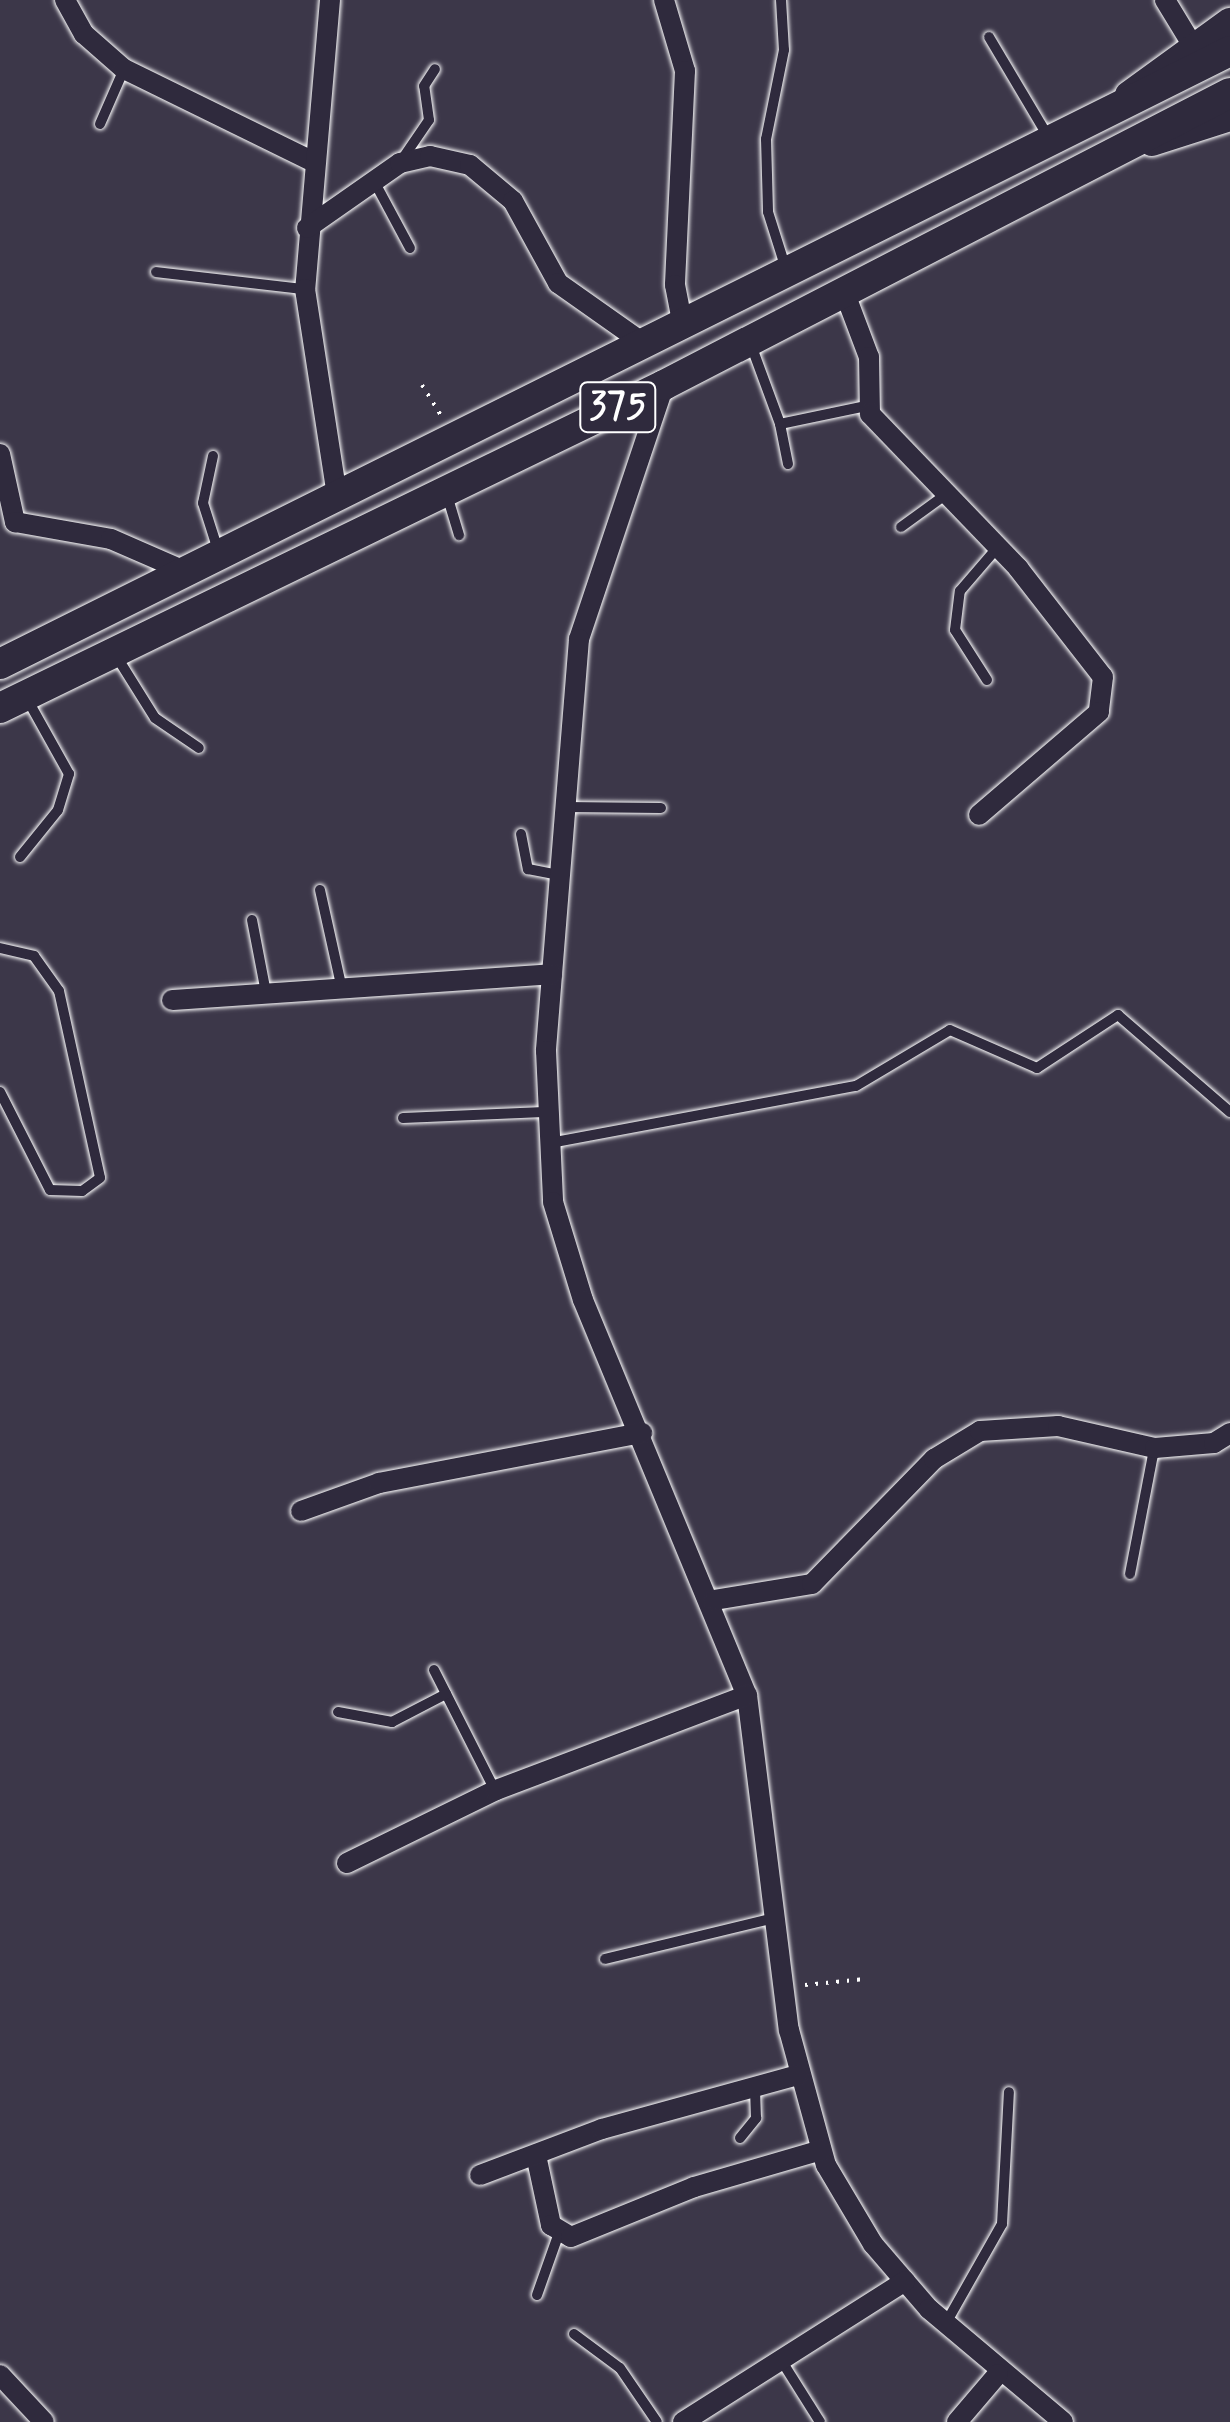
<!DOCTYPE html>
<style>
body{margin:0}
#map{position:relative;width:1230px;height:2422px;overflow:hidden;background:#3c3749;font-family:Mynerve,sans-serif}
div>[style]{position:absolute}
.path>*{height:4px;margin-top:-2px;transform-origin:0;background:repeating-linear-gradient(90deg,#fff 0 2.5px,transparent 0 10.5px)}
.roads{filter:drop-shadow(0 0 2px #fff) drop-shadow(0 0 2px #fff)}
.service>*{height:10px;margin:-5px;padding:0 5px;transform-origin:5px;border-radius:5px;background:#2f2a3d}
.minor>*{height:20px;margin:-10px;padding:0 10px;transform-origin:10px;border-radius:10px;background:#2f2a3d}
.secondary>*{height:28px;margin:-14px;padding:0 14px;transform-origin:14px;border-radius:14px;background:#2f2a3d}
.primary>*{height:30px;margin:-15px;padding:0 15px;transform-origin:15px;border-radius:15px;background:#2f2a3d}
span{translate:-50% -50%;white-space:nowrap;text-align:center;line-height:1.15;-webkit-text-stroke:8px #2f2a3d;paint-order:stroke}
.shield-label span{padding:2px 8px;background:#2f2a3d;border:2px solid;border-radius:8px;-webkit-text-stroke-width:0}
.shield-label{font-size:38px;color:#fff;font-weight:700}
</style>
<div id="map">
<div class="path">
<div style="left:422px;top:385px;width:38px;rotate:58deg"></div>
<div style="left:805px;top:1985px;width:60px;rotate:-5.7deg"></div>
</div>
<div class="roads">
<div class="service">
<div style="left:781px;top:0;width:50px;rotate:86.6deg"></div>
<div style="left:784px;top:50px;width:91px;rotate:101.4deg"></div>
<div style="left:766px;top:139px;width:73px;rotate:88.4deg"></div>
<div style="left:768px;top:212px;width:57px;rotate:72.5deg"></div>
<div style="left:989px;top:37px;width:117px;rotate:59.3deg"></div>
<div style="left:100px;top:124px;width:60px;rotate:-66.4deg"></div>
<div style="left:403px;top:158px;width:46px;rotate:-55.6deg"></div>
<div style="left:429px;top:120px;width:34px;rotate:-98deg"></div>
<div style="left:424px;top:86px;width:20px;rotate:-57deg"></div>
<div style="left:374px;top:181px;width:76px;rotate:61.8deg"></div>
<div style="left:156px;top:272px;width:149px;rotate:6.6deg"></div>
<div style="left:751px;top:345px;width:84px;rotate:69.8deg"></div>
<div style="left:213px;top:456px;width:48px;rotate:102deg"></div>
<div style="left:203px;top:503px;width:49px;rotate:72.3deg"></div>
<div style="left:788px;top:464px;width:41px;rotate:-101.3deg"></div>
<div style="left:780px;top:424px;width:88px;rotate:-11.8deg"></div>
<div style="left:447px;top:495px;width:42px;rotate:73.3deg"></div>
<div style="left:901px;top:527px;width:58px;rotate:-35.9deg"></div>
<div style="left:115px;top:654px;width:75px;rotate:58deg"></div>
<div style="left:155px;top:718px;width:53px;rotate:34.3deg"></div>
<div style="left:987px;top:680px;width:59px;rotate:-122.6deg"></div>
<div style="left:955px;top:630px;width:39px;rotate:-83deg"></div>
<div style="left:960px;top:591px;width:58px;rotate:-49.2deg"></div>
<div style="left:565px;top:807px;width:96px;rotate:0.6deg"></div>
<div style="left:521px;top:834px;width:36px;rotate:79deg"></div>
<div style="left:528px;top:869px;width:32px;rotate:11deg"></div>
<div style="left:20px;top:857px;width:60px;rotate:-51deg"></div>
<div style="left:58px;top:810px;width:38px;rotate:-73deg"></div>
<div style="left:69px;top:774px;width:86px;rotate:-119.2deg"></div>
<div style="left:320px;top:890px;width:101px;rotate:77.5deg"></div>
<div style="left:252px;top:920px;width:74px;rotate:79.1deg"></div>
<div style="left:0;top:948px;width:35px;rotate:13deg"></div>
<div style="left:34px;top:956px;width:43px;rotate:54.5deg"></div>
<div style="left:59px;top:991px;width:191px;rotate:77.6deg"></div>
<div style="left:100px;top:1178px;width:22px;rotate:144deg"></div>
<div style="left:82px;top:1191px;width:32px;rotate:-178deg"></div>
<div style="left:50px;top:1190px;width:110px;rotate:-117deg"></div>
<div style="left:403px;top:1118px;width:141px;rotate:-2.4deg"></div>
<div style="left:550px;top:1143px;width:311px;rotate:-10.6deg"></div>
<div style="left:856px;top:1086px;width:109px;rotate:-30.8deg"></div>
<div style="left:950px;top:1030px;width:95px;rotate:23.6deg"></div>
<div style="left:1037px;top:1068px;width:97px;rotate:-33.2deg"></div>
<div style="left:1118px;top:1015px;width:148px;rotate:40.9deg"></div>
<div style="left:1130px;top:1574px;width:127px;rotate:-79.1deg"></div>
<div style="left:434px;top:1670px;width:135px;rotate:63.1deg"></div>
<div style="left:338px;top:1712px;width:55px;rotate:10.5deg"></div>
<div style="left:392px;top:1722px;width:61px;rotate:-27.4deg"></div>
<div style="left:605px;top:1959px;width:174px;rotate:-13.6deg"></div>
<div style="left:740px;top:2138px;width:26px;rotate:-51deg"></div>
<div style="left:756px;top:2118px;width:32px;rotate:-92deg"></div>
<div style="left:537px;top:2295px;width:66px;rotate:-70.5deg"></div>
<div style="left:946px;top:2323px;width:114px;rotate:-60.5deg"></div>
<div style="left:1002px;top:2224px;width:132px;rotate:-87deg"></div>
<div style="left:574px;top:2334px;width:57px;rotate:36.5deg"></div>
<div style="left:620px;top:2368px;width:65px;rotate:55.6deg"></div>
<div style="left:781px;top:2360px;width:73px;rotate:57.8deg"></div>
</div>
<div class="minor">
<div style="left:65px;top:0;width:39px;rotate:61deg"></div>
<div style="left:84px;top:34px;width:53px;rotate:41.2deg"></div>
<div style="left:124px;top:69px;width:207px;rotate:26.1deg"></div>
<div style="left:330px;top:0;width:290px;rotate:94.9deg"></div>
<div style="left:305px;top:289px;width:209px;rotate:81.2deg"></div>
<div style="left:664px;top:0;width:74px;rotate:73.5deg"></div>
<div style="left:685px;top:71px;width:214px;rotate:92.7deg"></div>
<div style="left:675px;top:285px;width:42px;rotate:79deg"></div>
<div style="left:1165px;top:0;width:54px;rotate:58.7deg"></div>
<div style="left:307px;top:228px;width:113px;rotate:-35deg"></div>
<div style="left:400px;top:163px;width:31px;rotate:-13deg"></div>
<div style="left:430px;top:156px;width:41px;rotate:12.7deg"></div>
<div style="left:470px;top:165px;width:56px;rotate:39.9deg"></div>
<div style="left:513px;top:201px;width:94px;rotate:61.2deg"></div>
<div style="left:558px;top:283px;width:108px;rotate:35.2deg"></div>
<div style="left:844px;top:291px;width:71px;rotate:69.3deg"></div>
<div style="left:869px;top:357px;width:57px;rotate:89deg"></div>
<div style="left:870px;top:414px;width:214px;rotate:46.1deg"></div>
<div style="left:1018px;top:568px;width:138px;rotate:52.1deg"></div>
<div style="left:1103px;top:677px;width:35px;rotate:97deg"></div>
<div style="left:1099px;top:712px;width:158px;rotate:139.4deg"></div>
<div style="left:664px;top:385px;width:268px;rotate:108.5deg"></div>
<div style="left:579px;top:639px;width:413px;rotate:94.6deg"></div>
<div style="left:546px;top:1051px;width:151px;rotate:87.3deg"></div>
<div style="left:553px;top:1202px;width:102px;rotate:73deg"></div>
<div style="left:583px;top:1300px;width:428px;rotate:67.5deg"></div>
<div style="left:747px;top:1695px;width:338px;rotate:82.9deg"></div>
<div style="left:789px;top:2030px;width:140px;rotate:74.7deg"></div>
<div style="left:826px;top:2165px;width:92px;rotate:59.3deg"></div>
<div style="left:873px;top:2244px;width:86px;rotate:49.3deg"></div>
<div style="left:929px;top:2309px;width:175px;rotate:40.1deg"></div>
<div style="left:0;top:454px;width:70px;rotate:77.6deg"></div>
<div style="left:15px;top:522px;width:97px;rotate:10deg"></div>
<div style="left:111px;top:539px;width:83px;rotate:23.5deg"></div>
<div style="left:172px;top:1000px;width:381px;rotate:-3.9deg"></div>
<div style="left:301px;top:1511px;width:83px;rotate:-19.7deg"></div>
<div style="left:379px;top:1483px;width:268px;rotate:-10.8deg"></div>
<div style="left:714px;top:1600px;width:99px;rotate:-9.3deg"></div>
<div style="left:812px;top:1584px;width:175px;rotate:-45.7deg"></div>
<div style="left:934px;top:1459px;width:54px;rotate:-31.3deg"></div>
<div style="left:980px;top:1431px;width:78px;rotate:-3.7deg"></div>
<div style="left:1058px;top:1426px;width:99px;rotate:12.8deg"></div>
<div style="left:1155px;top:1448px;width:59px;rotate:-4.8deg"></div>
<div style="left:1214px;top:1443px;width:19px;rotate:-32deg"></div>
<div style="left:347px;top:1863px;width:166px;rotate:-26.1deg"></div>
<div style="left:496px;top:1790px;width:268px;rotate:-20.7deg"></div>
<div style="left:536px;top:2155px;width:72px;rotate:77.9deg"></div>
<div style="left:551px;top:2225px;width:23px;rotate:31deg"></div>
<div style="left:571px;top:2237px;width:133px;rotate:-22.1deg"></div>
<div style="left:694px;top:2187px;width:132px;rotate:-16.2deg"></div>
<div style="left:480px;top:2175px;width:130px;rotate:-20.7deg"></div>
<div style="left:602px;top:2129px;width:203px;rotate:-15.4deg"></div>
<div style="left:0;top:2375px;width:64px;rotate:46.9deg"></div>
<div style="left:683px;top:2422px;width:263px;rotate:-32.4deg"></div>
<div style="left:957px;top:2422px;width:63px;rotate:-49.5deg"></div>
</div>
<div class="secondary">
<div style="left:1129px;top:95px;width:125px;rotate:-35.9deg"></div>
<div style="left:1152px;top:142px;width:82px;rotate:-17.8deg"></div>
</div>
<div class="primary">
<div style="left:0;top:664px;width:1374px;rotate:-26.49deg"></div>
<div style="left:0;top:708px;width:738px;rotate:-25.94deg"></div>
<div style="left:664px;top:385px;width:637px;rotate:-27.29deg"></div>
</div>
</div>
<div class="shield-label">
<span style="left:618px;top:407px">375</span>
</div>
</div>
